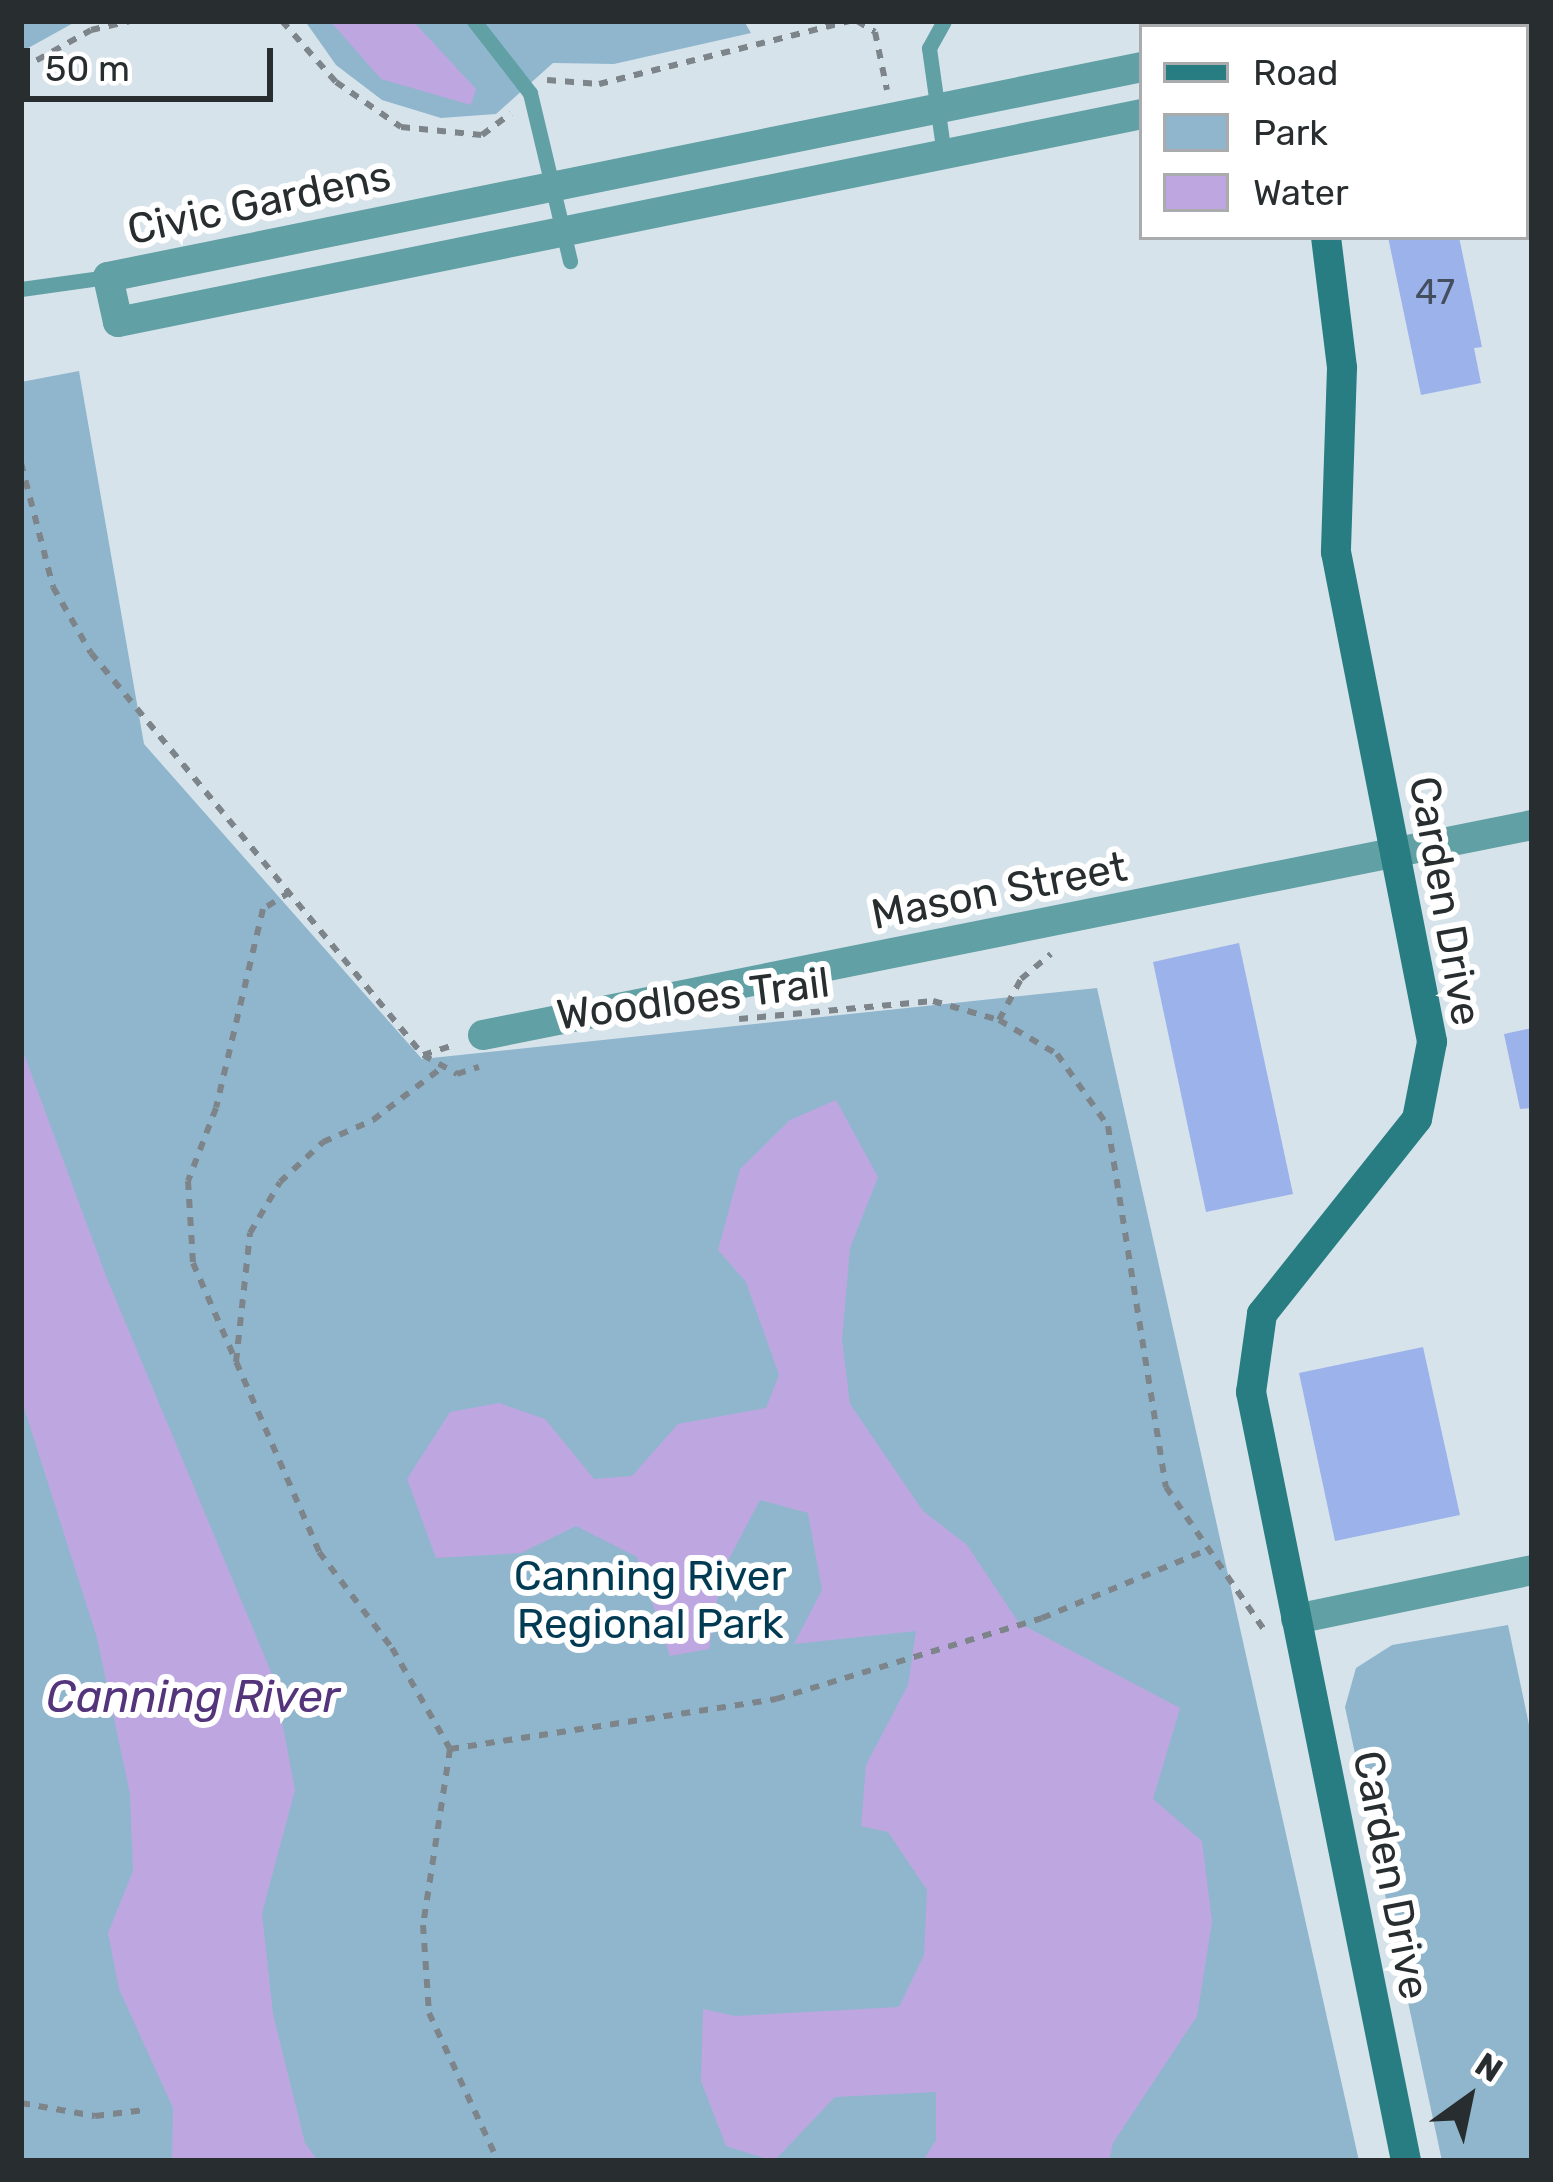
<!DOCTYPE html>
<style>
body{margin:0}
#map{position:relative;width:1553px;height:2182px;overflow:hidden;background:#d7e3eb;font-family:Rubik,sans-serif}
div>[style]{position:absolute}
.green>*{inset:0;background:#8fb6cd}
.water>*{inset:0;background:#bea7e1}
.building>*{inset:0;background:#9cb2eb}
.path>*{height:6px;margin-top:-3px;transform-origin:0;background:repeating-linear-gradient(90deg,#7d858b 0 9px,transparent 0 18px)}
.lane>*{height:15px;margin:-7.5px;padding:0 7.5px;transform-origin:7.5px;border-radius:7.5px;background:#61a0a4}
.street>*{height:30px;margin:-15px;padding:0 15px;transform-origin:15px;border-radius:15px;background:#61a0a4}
.secondary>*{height:30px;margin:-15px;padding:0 15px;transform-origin:15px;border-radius:15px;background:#277d81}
span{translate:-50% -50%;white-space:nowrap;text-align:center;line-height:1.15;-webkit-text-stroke:12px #fff;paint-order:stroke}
.number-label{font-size:36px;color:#454e5f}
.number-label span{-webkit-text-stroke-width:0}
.street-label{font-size:42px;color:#282d30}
.park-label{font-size:42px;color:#003a53}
.water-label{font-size:45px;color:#54347a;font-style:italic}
.frame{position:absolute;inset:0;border:24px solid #282d30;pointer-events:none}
.legend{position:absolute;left:1139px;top:24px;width:390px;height:216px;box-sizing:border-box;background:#fff;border:3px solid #a9abac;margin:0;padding:15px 21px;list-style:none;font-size:36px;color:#282d30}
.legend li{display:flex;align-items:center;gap:24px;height:60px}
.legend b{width:60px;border:3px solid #a9abac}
.north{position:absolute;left:1409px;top:2038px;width:120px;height:120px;-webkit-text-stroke:9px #fff;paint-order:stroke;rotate:33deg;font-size:33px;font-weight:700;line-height:48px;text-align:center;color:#282d30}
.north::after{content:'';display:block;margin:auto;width:42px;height:54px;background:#282d30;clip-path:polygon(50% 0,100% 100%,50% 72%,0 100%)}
.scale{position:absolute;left:24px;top:48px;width:249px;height:54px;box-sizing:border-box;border:6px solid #282d30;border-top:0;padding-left:15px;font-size:36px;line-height:42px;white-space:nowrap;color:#282d30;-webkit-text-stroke:9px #fff;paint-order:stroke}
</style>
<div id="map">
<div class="green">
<div style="clip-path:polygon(21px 21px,77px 21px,21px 52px)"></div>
<div style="clip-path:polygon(305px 21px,744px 21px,751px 33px,614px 64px,553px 63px,496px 114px,441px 118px,382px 100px,336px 65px)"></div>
<div style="clip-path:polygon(79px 371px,144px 744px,422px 1059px,1097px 988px,1359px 2161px,21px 2161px,21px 382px)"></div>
<div style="clip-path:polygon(1508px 1625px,1532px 1739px,1532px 2161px,1442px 2161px,1345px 1707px,1356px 1668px,1392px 1645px)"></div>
</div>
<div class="water">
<div style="clip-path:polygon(330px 21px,413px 21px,476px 89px,471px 105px,381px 79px)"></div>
<div style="clip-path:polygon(21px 1046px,106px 1276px,274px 1679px,295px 1790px,262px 1913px,273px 2014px,305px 2143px,318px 2161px,172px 2161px,173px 2108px,119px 1989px,108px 1933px,133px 1871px,130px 1794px,97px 1638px,21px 1398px)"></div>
<div style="clip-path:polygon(836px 1100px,878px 1177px,850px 1248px,842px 1340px,850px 1404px,923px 1511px,967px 1545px,1019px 1623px,1180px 1708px,1153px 1799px,1202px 1841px,1212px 1922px,1197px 2016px,1113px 2143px,1109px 2161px,923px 2161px,936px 2140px,936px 2092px,835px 2097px,774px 2161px,726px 2146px,701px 2081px,703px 2009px,735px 2016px,899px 2007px,924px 1955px,927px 1890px,888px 1832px,861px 1826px,866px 1765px,908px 1685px,916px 1631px,794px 1644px,822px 1590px,808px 1513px,760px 1500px,722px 1572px,709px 1649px,670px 1656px,637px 1557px,576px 1526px,521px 1553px,436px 1558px,407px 1479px,450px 1412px,499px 1403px,545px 1419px,594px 1479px,632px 1476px,678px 1424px,766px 1408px,779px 1375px,746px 1282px,718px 1250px,740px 1169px,790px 1120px)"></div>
</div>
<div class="building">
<div style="clip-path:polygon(1388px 237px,1459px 237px,1482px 347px,1474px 348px,1481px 383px,1421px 395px)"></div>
<div style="clip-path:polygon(1239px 943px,1293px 1194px,1206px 1212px,1153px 962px)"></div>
<div style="clip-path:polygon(1532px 1028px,1532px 1108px,1520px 1109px,1504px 1034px)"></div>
<div style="clip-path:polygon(1423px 1347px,1460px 1515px,1335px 1541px,1299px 1373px)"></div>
</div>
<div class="path">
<div style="left:282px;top:21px;width:81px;rotate:48.5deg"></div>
<div style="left:336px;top:82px;width:79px;rotate:34.7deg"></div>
<div style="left:401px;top:127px;width:81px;rotate:5.6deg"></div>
<div style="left:482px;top:135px;width:36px;rotate:-37deg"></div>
<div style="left:857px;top:21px;width:21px;rotate:31deg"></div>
<div style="left:875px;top:32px;width:59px;rotate:78.3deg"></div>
<div style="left:1232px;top:21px;width:6px;rotate:59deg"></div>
<div style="left:21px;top:69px;width:80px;rotate:-29.1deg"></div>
<div style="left:91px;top:30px;width:39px;rotate:-13deg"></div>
<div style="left:547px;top:80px;width:52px;rotate:4.4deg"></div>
<div style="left:599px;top:84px;width:259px;rotate:-14.1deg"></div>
<div style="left:21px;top:463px;width:128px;rotate:75.5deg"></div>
<div style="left:53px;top:587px;width:76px;rotate:60.1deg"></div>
<div style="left:91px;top:653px;width:521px;rotate:50.45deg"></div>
<div style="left:423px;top:1055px;width:39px;rotate:29deg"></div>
<div style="left:457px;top:1074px;width:23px;rotate:-18deg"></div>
<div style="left:290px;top:892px;width:32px;rotate:148deg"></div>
<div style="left:263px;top:909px;width:204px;rotate:103.3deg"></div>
<div style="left:216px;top:1108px;width:78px;rotate:111deg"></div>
<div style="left:188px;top:1181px;width:82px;rotate:86.5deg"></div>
<div style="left:193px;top:1263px;width:315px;rotate:66.4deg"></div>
<div style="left:319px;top:1552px;width:121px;rotate:52.8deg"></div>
<div style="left:392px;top:1648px;width:116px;rotate:60.1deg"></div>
<div style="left:739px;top:1019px;width:195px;rotate:-5.3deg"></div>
<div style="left:933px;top:1001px;width:69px;rotate:16.1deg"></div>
<div style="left:999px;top:1020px;width:67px;rotate:30.4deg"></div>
<div style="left:1057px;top:1054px;width:88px;rotate:54.7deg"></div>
<div style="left:1108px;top:1126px;width:366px;rotate:80.9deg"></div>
<div style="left:1166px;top:1487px;width:175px;rotate:55.5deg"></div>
<div style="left:999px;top:1020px;width:47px;rotate:-61.8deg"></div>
<div style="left:1021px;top:979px;width:39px;rotate:-40deg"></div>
<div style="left:423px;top:1055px;width:33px;rotate:-18deg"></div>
<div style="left:236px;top:1362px;width:130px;rotate:-83.8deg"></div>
<div style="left:250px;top:1233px;width:59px;rotate:-59.5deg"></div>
<div style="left:280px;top:1182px;width:59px;rotate:-42.9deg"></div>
<div style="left:323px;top:1142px;width:55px;rotate:-23.7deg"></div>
<div style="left:373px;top:1120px;width:84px;rotate:-37.3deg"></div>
<div style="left:450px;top:1749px;width:330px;rotate:-8.7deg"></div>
<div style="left:776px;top:1699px;width:278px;rotate:-16.9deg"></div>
<div style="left:1042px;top:1618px;width:181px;rotate:-22.4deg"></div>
<div style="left:450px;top:1749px;width:178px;rotate:98.7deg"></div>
<div style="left:423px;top:1925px;width:88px;rotate:86.1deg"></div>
<div style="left:429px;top:2013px;width:163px;rotate:65deg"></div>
<div style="left:21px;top:2103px;width:75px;rotate:10deg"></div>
<div style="left:95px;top:2116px;width:50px;rotate:-6.8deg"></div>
</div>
<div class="lane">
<div style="left:474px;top:21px;width:91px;rotate:52.1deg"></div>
<div style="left:530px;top:93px;width:173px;rotate:76.6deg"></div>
<div style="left:944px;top:21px;width:31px;rotate:119deg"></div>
<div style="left:929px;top:48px;width:108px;rotate:82deg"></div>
<div style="left:21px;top:289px;width:88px;rotate:-7.9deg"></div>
</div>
<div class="street">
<div style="left:1142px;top:67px;width:1055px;rotate:168.52deg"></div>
<div style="left:108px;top:277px;width:46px;rotate:77.5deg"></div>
<div style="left:118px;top:322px;width:1045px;rotate:-11.48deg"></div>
<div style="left:483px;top:1035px;width:1070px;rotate:-11.32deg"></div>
<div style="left:1296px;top:1619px;width:241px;rotate:-11.7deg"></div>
</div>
<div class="secondary">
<div style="left:1328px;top:27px;width:22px;rotate:-16deg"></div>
<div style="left:1526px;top:37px;width:6px;rotate:-9deg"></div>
<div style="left:1326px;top:237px;width:132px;rotate:83deg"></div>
<div style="left:1342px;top:368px;width:184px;rotate:91.9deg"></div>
<div style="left:1336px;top:552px;width:499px;rotate:78.9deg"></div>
<div style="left:1432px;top:1042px;width:78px;rotate:101deg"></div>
<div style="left:1417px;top:1119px;width:249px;rotate:128.5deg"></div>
<div style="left:1262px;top:1314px;width:79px;rotate:98deg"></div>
<div style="left:1251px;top:1392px;width:784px;rotate:78.6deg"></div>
</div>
<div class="number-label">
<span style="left:1435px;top:292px">47</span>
</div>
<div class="street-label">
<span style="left:259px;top:203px;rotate:-12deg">Civic Gardens</span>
<span style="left:999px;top:891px;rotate:-11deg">Mason Street</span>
<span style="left:1445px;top:901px;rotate:80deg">Carden Drive</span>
<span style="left:693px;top:999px;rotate:-7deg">Woodloes Trail</span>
<span style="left:1391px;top:1875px;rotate:79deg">Carden Drive</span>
</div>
<div class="park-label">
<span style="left:650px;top:1600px">Canning River<br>Regional Park</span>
</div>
<div class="water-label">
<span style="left:193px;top:1697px">Canning River</span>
</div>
<div class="frame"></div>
<ul class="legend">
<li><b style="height:15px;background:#277d81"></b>Road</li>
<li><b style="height:33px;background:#8fb6cd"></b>Park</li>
<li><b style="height:33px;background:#bea7e1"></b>Water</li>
</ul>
<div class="north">N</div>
<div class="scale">50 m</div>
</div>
